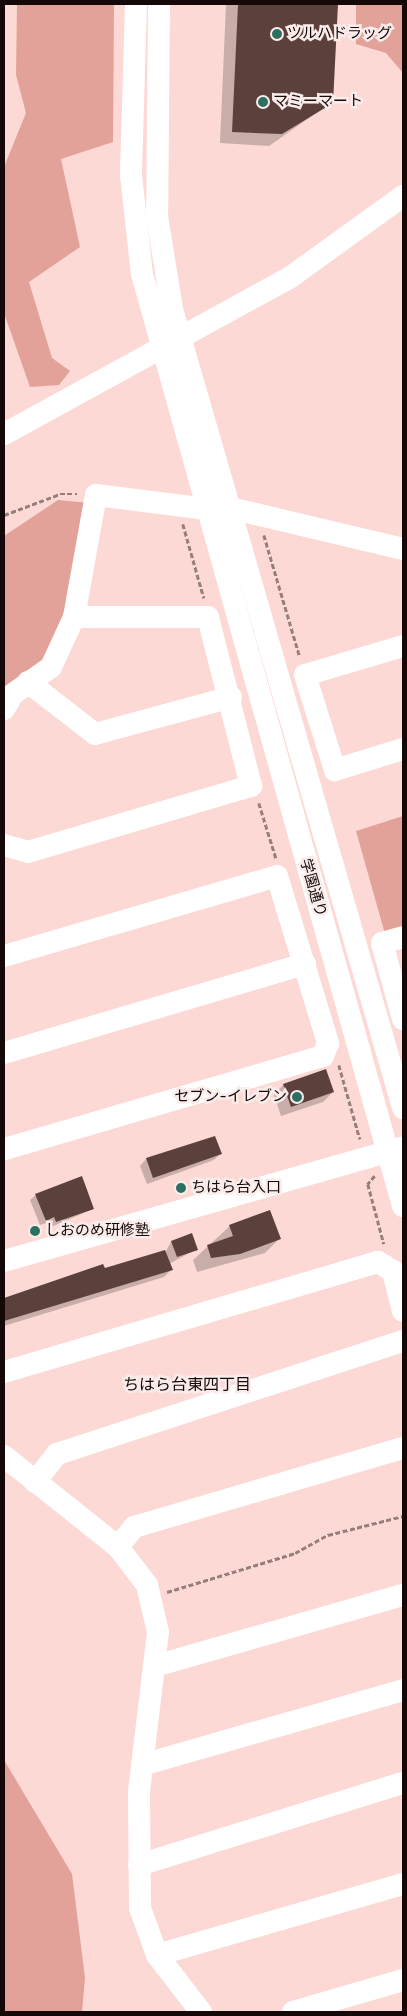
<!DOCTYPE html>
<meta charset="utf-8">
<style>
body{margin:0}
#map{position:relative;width:407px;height:2016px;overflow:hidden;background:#fcd9d4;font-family:"Work Sans","Noto Sans JP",sans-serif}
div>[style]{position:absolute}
.green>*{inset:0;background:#e2a299}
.shadow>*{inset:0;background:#0003}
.building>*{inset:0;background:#5c403c}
.path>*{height:2.5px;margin-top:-1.25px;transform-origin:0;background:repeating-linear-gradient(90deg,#967e7a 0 5px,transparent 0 7.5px)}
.minor>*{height:22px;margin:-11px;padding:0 11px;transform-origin:11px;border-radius:11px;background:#fff}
.dots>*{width:14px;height:14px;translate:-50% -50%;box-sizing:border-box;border:2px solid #faecea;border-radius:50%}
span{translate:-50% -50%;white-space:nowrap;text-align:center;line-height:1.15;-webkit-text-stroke:5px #faecea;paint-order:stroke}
.poi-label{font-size:15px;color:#140908}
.left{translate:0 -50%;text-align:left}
.right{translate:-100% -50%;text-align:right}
.street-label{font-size:15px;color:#140908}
.neighbourhood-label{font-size:16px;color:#140908}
.frame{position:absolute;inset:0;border:5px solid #140908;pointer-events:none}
</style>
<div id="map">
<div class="green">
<div style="clip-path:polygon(17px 4px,114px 4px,113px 142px,61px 159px,80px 247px,29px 282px,52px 358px,70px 371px,59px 385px,30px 387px,4px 313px,4px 167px,26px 113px,16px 75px)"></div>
<div style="clip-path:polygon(356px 4px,403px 4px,403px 73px,386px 53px,356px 44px)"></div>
<div style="clip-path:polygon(58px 500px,89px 503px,69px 611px,45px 661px,4px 690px,4px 536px)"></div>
<div style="clip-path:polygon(403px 816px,403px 929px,385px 934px,356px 831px)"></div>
<div style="clip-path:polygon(4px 1760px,72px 1874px,85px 1978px,82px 2012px,4px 2012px)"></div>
</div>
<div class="shadow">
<div style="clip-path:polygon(226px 4px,337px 4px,332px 102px,269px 146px,220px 143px)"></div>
<div style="clip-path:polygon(326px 1071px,333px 1092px,323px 1102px,281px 1116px,274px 1095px,283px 1085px)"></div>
<div style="clip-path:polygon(214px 1137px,220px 1154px,214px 1160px,147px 1184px,140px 1166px,146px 1159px)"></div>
<div style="clip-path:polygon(36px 1195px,93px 1209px,51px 1227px,49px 1222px,40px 1225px,30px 1200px)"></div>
<div style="clip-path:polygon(230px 1226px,279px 1239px,265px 1253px,197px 1272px,193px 1260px)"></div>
<div style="clip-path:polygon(171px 1242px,197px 1249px,169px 1264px,171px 1270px,164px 1277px,4px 1326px,4px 1299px,102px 1265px,104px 1270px,166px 1251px)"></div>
</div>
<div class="building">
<div style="clip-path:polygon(238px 4px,338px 4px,333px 103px,282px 134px,232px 132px)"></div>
<div style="clip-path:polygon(326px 1069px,334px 1092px,291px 1107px,283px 1084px)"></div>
<div style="clip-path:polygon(215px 1136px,222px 1154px,153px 1178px,146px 1158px)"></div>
<div style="clip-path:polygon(82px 1176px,94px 1209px,56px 1222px,54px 1217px,46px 1221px,35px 1194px)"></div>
<div style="clip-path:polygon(270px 1210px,281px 1239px,240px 1254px,211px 1258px,207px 1245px,233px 1236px,229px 1225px)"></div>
<div style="clip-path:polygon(192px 1233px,198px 1250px,177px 1257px,171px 1241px)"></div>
<div style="clip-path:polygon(165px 1250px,173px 1270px,4px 1321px,4px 1298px,103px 1264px,105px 1268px)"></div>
</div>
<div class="path">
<div style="left:4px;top:515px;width:60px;rotate:-20.6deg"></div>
<div style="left:60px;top:494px;width:17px"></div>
<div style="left:183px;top:524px;width:77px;rotate:74.2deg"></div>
<div style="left:264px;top:535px;width:127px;rotate:73.6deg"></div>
<div style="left:259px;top:803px;width:58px;rotate:72.8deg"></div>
<div style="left:339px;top:1065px;width:77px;rotate:74.2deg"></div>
<div style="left:375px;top:1176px;width:11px;rotate:131deg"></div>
<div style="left:368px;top:1184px;width:62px;rotate:75.1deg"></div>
<div style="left:167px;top:1592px;width:134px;rotate:-16.9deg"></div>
<div style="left:295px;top:1553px;width:38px;rotate:-29deg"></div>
<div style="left:328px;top:1535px;width:77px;rotate:-14.2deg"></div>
</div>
<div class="minor">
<div style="left:136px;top:4px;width:171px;rotate:91.7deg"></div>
<div style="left:131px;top:175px;width:100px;rotate:83.7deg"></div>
<div style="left:142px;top:274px;width:968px;rotate:74.36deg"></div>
<div style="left:159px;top:4px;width:212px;rotate:90.5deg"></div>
<div style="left:157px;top:216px;width:94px;rotate:80.8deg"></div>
<div style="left:172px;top:309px;width:832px;rotate:73.87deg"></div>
<div style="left:4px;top:434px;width:328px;rotate:-28.7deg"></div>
<div style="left:292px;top:276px;width:137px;rotate:-35.8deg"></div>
<div style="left:230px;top:508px;width:178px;rotate:13.3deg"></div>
<div style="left:403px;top:646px;width:102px;rotate:163.5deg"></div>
<div style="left:305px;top:675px;width:100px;rotate:72.5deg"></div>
<div style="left:335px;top:770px;width:71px;rotate:-17.2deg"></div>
<div style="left:28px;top:682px;width:85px;rotate:37.8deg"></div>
<div style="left:95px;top:734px;width:141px;rotate:-15.2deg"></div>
<div style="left:4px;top:709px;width:17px;rotate:-59deg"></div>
<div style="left:13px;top:694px;width:47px;rotate:-35.4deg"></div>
<div style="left:51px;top:667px;width:55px;rotate:-65.3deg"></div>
<div style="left:74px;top:617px;width:124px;rotate:-79.8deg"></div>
<div style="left:96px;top:495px;width:112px;rotate:7.2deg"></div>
<div style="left:4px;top:845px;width:25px;rotate:16deg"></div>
<div style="left:28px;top:852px;width:233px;rotate:-16.5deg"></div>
<div style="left:251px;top:786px;width:174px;rotate:-104.3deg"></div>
<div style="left:208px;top:617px;width:134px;rotate:180deg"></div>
<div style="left:403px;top:937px;width:22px;rotate:164deg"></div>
<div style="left:382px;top:943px;width:79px;rotate:74.6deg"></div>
<div style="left:4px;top:956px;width:284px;rotate:-16.3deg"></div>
<div style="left:277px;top:876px;width:175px;rotate:73deg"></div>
<div style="left:328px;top:1043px;width:14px;rotate:111deg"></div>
<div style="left:323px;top:1056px;width:332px;rotate:163.7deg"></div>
<div style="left:4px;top:1053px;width:314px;rotate:-16.5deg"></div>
<div style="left:4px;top:1261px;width:415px;rotate:-15.9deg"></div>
<div style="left:4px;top:1372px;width:390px;rotate:-16.4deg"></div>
<div style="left:378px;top:1262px;width:17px;rotate:31deg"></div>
<div style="left:393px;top:1271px;width:41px;rotate:76deg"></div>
<div style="left:4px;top:1456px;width:146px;rotate:38.6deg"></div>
<div style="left:118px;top:1547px;width:48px;rotate:52.7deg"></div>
<div style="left:147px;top:1585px;width:48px;rotate:76.8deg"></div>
<div style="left:158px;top:1632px;width:161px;rotate:96.8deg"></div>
<div style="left:139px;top:1792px;width:116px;rotate:89.5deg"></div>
<div style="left:140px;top:1908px;width:50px;rotate:70.1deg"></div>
<div style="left:157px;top:1955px;width:72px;rotate:52.3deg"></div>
<div style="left:35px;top:1482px;width:36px;rotate:-52deg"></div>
<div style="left:57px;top:1454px;width:364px;rotate:-18.1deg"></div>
<div style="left:118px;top:1547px;width:26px;rotate:-51deg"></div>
<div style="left:134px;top:1527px;width:280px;rotate:-16.4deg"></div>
<div style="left:155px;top:1666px;width:258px;rotate:-16deg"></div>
<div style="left:142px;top:1765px;width:272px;rotate:-16deg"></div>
<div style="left:139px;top:1865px;width:276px;rotate:-17.3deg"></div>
<div style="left:157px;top:1955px;width:256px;rotate:-16.1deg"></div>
<div style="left:293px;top:2012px;width:115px;rotate:-16.2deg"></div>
</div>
<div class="dots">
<div style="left:277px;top:34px;background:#2c7062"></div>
<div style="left:263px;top:102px;background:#2c7062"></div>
<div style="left:297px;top:1097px;background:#2c7062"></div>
<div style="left:181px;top:1188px;background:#2c7062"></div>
<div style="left:35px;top:1231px;background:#2c7062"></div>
</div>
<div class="poi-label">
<span class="left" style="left:287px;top:34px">ツルハドラッグ</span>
<span class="left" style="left:273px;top:102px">マミーマート</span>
<span class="right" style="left:287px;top:1097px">セブン-イレブン</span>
<span class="left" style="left:191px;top:1188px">ちはら台入口</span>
<span class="left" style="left:45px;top:1231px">しおのめ研修塾</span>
</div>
<div class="street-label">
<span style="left:313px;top:888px;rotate:74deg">学園通り</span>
</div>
<div class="neighbourhood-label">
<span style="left:187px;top:1385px">ちはら台東四丁目</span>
</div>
<div class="frame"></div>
</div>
